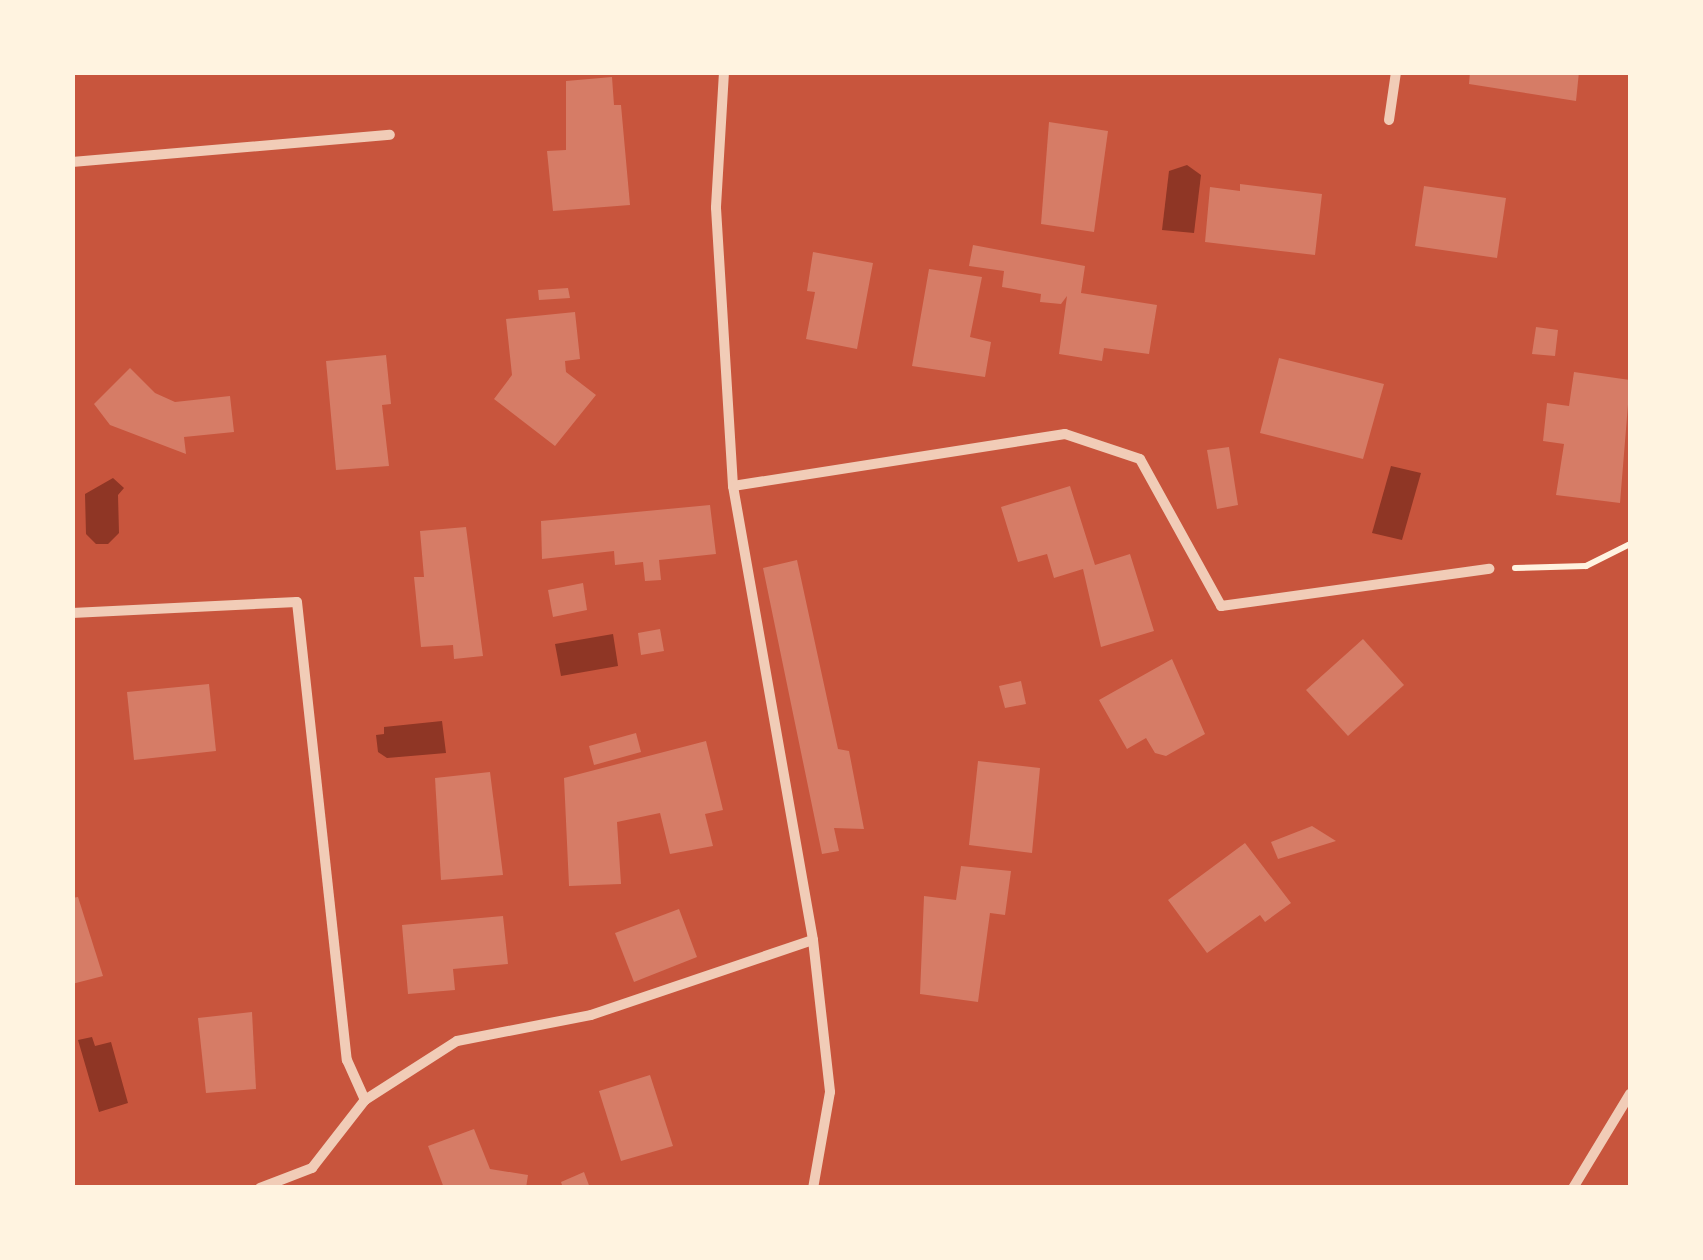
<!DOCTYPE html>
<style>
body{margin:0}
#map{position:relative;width:1703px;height:1260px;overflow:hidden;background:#c8553d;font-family:Barlow,sans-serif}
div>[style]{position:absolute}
.water>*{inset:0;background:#8f3625}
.building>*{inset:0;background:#d67c66}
.path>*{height:6px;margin:-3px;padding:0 3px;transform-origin:3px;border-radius:3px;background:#fff3e0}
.minor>*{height:10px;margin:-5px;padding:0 5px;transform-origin:5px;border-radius:5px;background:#f1ccb7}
span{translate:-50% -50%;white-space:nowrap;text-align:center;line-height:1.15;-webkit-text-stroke:8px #fff3e0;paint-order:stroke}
.frame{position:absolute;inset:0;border:75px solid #fff3e0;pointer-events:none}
</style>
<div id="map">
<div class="water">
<div style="clip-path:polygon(1187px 165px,1201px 175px,1194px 233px,1162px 230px,1169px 171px)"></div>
<div style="clip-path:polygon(1391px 466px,1421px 473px,1402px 540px,1372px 533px)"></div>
<div style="clip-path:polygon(113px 478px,124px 488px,118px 495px,119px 533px,108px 544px,96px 544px,86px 534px,85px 494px)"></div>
<div style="clip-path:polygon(613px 634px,618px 666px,561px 676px,555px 644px)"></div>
<div style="clip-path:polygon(442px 721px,446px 753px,387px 758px,378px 752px,376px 735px,384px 734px,384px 727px)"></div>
<div style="clip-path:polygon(92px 1037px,95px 1046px,111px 1042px,128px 1103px,99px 1112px,78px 1040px)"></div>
</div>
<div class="building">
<div style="clip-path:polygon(1470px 72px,1579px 72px,1576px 101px,1469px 84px)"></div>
<div style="clip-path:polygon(612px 77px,614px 105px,621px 105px,630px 205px,553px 211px,547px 151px,566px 150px,566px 81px)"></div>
<div style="clip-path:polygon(1049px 122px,1108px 131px,1094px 232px,1041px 224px)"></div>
<div style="clip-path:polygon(1240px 184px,1322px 194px,1315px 255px,1205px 242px,1210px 187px,1240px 191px)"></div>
<div style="clip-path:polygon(1424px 186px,1506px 198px,1497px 258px,1415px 246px)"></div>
<div style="clip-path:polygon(973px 245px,1085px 266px,1081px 293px,1157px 305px,1149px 354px,1104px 348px,1102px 361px,1059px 354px,1067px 296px,1061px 304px,1040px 302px,1041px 294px,1002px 287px,1004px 271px,969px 266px)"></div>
<div style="clip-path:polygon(813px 252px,873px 263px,857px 349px,806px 339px,815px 292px,807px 291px)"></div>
<div style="clip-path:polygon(929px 269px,982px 277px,970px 337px,991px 342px,985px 377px,912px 366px)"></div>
<div style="clip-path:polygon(568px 288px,570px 298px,539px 300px,538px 290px)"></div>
<div style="clip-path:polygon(575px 312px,580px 359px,565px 361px,566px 372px,596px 395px,555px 446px,494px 399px,512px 375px,506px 319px)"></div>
<div style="clip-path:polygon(1536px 327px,1558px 330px,1555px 356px,1532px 354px)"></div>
<div style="clip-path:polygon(386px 355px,391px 404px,382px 405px,389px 466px,336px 470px,326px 361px)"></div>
<div style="clip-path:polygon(1279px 358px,1384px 384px,1363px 459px,1260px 433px)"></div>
<div style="clip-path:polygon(130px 368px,155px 393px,175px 402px,230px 396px,234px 432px,184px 437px,186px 454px,110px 425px,94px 404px)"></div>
<div style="clip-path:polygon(1574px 372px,1630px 380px,1620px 503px,1556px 495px,1564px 444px,1543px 441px,1547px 403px,1569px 406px)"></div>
<div style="clip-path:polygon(1229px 447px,1238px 505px,1217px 509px,1207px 450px)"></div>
<div style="clip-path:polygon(1070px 486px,1095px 565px,1130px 554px,1154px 631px,1101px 647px,1083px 569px,1054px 578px,1047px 554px,1018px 562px,1001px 507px)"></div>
<div style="clip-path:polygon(710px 505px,716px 554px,659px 560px,661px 580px,645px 581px,643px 562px,615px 565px,614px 551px,542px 559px,541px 521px)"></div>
<div style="clip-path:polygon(466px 527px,483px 656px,454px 659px,453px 645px,421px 647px,414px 577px,424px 577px,420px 531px)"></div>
<div style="clip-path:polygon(797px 560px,838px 749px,849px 751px,864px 829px,834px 828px,839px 851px,822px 854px,763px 568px)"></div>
<div style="clip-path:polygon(583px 583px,587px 610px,553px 617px,548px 590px)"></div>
<div style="clip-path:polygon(660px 629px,664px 651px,641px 655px,638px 633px)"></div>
<div style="clip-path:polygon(1363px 639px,1404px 685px,1348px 736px,1306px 690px)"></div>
<div style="clip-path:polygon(1172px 659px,1205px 734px,1166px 756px,1155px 753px,1146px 738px,1127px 749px,1099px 700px)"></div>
<div style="clip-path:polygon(1021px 681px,1026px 704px,1005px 708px,999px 686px)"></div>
<div style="clip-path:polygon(209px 684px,216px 751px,134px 760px,127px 692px)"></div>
<div style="clip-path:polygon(636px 733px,641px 752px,594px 765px,589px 746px)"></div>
<div style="clip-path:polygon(706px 741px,723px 810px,705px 814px,713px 846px,670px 854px,660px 813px,617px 822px,621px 884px,569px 886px,564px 778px)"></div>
<div style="clip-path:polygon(978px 761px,1040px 768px,1032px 853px,969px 845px)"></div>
<div style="clip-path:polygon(490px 772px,503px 875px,441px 880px,435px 778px)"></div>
<div style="clip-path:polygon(1312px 826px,1336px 841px,1278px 859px,1271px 842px)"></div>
<div style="clip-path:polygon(1245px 843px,1291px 903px,1265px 922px,1260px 915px,1207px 953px,1168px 900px)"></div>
<div style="clip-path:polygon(961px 866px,1011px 871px,1005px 915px,990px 913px,978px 1002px,920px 994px,924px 896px,956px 900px)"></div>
<div style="clip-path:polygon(78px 897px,103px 976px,72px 984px,72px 898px)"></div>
<div style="clip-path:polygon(679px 909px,697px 957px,634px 982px,615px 933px)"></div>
<div style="clip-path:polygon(503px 916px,508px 964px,453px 969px,455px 990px,408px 994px,402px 925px)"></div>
<div style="clip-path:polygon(252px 1012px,256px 1089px,206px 1093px,198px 1018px)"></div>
<div style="clip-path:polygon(650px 1075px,673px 1146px,621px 1161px,599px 1091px)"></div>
<div style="clip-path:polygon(474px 1129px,490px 1169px,528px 1175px,526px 1188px,444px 1188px,428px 1146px)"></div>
<div style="clip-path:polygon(584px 1172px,590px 1188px,563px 1188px,561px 1182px)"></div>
</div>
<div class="path">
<div style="left:1515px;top:568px;width:71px;rotate:-1.6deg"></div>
<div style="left:1586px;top:566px;width:49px;rotate:-26.6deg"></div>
</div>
<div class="minor">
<div style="left:724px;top:72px;width:136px;rotate:93.4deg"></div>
<div style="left:716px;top:208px;width:279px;rotate:86.5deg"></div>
<div style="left:733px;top:486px;width:461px;rotate:80deg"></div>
<div style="left:813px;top:940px;width:153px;rotate:83.6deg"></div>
<div style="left:830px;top:1092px;width:97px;rotate:100deg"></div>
<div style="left:1389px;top:120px;width:49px;rotate:-81.7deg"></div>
<div style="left:72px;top:162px;width:319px;rotate:-4.9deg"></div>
<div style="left:733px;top:486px;width:336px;rotate:-8.9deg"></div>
<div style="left:1065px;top:434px;width:79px;rotate:18.4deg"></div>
<div style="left:1140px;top:459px;width:168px;rotate:61.1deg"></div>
<div style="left:1221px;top:606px;width:271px;rotate:-7.9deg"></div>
<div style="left:72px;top:613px;width:225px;rotate:-2.8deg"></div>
<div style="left:297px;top:602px;width:461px;rotate:83.8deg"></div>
<div style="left:347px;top:1060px;width:44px;rotate:65.8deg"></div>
<div style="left:260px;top:1188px;width:56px;rotate:-21deg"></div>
<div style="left:312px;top:1168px;width:86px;rotate:-52.1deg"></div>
<div style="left:365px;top:1100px;width:109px;rotate:-32.7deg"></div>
<div style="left:457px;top:1041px;width:136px;rotate:-11deg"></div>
<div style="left:591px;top:1015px;width:234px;rotate:-18.7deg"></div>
<div style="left:1573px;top:1188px;width:110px;rotate:-58.8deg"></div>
</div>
<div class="frame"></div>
</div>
